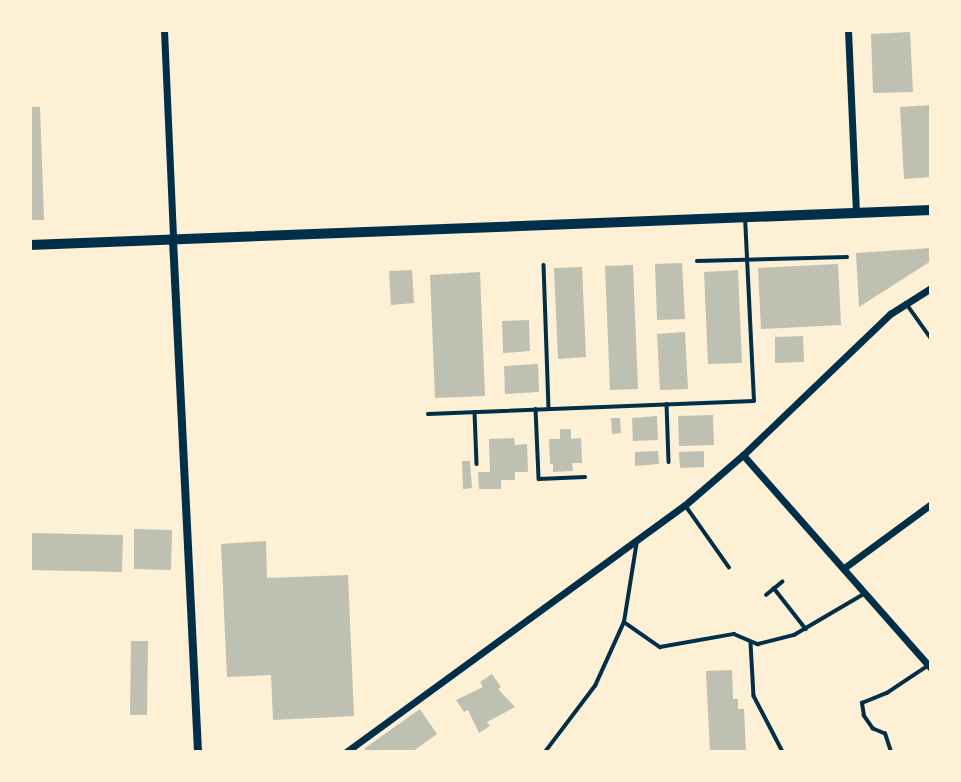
<!DOCTYPE html>
<style>
body{margin:0}
#map{position:relative;width:961px;height:782px;overflow:hidden;background:#fdf0d5;font-family:"Golos Text",sans-serif}
div>[style]{position:absolute}
.building>*{inset:0;background:#bec0b2}
.service>*{height:3.5px;margin:-1.75px;padding:0 1.75px;transform-origin:1.75px;border-radius:1.75px;background:#003049}
.minor>*{height:7px;margin:-3.5px;padding:0 3.5px;transform-origin:3.5px;border-radius:3.5px;background:#003049}
.tertiary>*{height:8px;margin:-4px;padding:0 4px;transform-origin:4px;border-radius:4px;background:#003049}
.primary>*{height:10px;margin:-5px;padding:0 5px;transform-origin:5px;border-radius:5px;background:#003049}
span{translate:-50% -50%;white-space:nowrap;text-align:center;line-height:1.15;-webkit-text-stroke:7px #fdf0d5;paint-order:stroke}
.frame{position:absolute;inset:0;border:32px solid #fdf0d5;pointer-events:none}
</style>
<div id="map">
<div class="building">
<div style="clip-path:polygon(910px 32px,913px 92px,873px 93px,871px 34px)"></div>
<div style="clip-path:polygon(931px 105px,931px 177px,904px 179px,900px 107px)"></div>
<div style="clip-path:polygon(30px 107px,40px 107px,44px 220px,30px 220px)"></div>
<div style="clip-path:polygon(931px 248px,931px 261px,859px 307px,856px 253px)"></div>
<div style="clip-path:polygon(682px 263px,685px 319px,657px 320px,655px 264px)"></div>
<div style="clip-path:polygon(838px 264px,841px 325px,761px 329px,758px 268px)"></div>
<div style="clip-path:polygon(633px 265px,638px 389px,610px 390px,605px 266px)"></div>
<div style="clip-path:polygon(582px 267px,586px 357px,558px 359px,554px 268px)"></div>
<div style="clip-path:polygon(412px 270px,414px 303px,391px 305px,389px 271px)"></div>
<div style="clip-path:polygon(738px 270px,742px 363px,708px 364px,704px 272px)"></div>
<div style="clip-path:polygon(480px 272px,485px 396px,435px 398px,430px 275px)"></div>
<div style="clip-path:polygon(529px 320px,530px 351px,503px 353px,502px 321px)"></div>
<div style="clip-path:polygon(685px 332px,688px 389px,660px 390px,657px 334px)"></div>
<div style="clip-path:polygon(803px 336px,804px 362px,775px 363px,775px 337px)"></div>
<div style="clip-path:polygon(538px 364px,539px 392px,505px 394px,504px 366px)"></div>
<div style="clip-path:polygon(713px 415px,714px 445px,679px 446px,678px 416px)"></div>
<div style="clip-path:polygon(657px 416px,658px 440px,633px 441px,632px 418px)"></div>
<div style="clip-path:polygon(611px 418px,620px 418px,621px 433px,612px 434px)"></div>
<div style="clip-path:polygon(560px 429px,571px 429px,571px 439px,581px 438px,582px 463px,572px 463px,573px 471px,553px 472px,553px 464px,550px 464px,549px 439px,560px 439px)"></div>
<div style="clip-path:polygon(514px 438px,515px 445px,527px 444px,528px 472px,515px 472px,515px 480px,501px 480px,501px 489px,479px 489px,478px 472px,490px 472px,489px 439px)"></div>
<div style="clip-path:polygon(658px 451px,659px 464px,635px 466px,635px 452px)"></div>
<div style="clip-path:polygon(704px 451px,704px 467px,680px 468px,679px 452px)"></div>
<div style="clip-path:polygon(462px 461px,470px 461px,472px 488px,463px 489px)"></div>
<div style="clip-path:polygon(134px 529px,172px 530px,171px 570px,134px 569px)"></div>
<div style="clip-path:polygon(30px 533px,123px 535px,122px 572px,30px 570px)"></div>
<div style="clip-path:polygon(266px 541px,267px 578px,348px 575px,354px 716px,273px 720px,271px 675px,227px 677px,221px 544px)"></div>
<div style="clip-path:polygon(131px 641px,148px 641px,147px 715px,130px 715px)"></div>
<div style="clip-path:polygon(732px 670px,733px 699px,738px 699px,738px 709px,744px 709px,746px 752px,710px 752px,706px 671px)"></div>
<div style="clip-path:polygon(492px 674px,501px 687px,498px 689px,515px 707px,487px 722px,490px 726px,479px 733px,468px 710px,464px 712px,456px 700px,483px 687px,480px 682px)"></div>
<div style="clip-path:polygon(420px 709px,437px 734px,412px 752px,365px 752px,365px 748px)"></div>
</div>
<div class="service">
<div style="left:697px;top:261px;width:150px;rotate:-1.5deg"></div>
<div style="left:544px;top:265px;width:144px;rotate:88deg"></div>
<div style="left:906px;top:303px;width:43px;rotate:54.5deg"></div>
<div style="left:667px;top:404px;width:58px;rotate:88deg"></div>
<div style="left:536px;top:409px;width:70px;rotate:87.5deg"></div>
<div style="left:539px;top:479px;width:46px;rotate:-2.5deg"></div>
<div style="left:475px;top:412px;width:52px;rotate:87.8deg"></div>
<div style="left:428px;top:414px;width:326px;rotate:-2.3deg"></div>
<div style="left:754px;top:401px;width:182px;rotate:-92.8deg"></div>
<div style="left:686px;top:506px;width:75px;rotate:54.8deg"></div>
<div style="left:774px;top:588px;width:52px;rotate:52deg"></div>
<div style="left:766px;top:595px;width:21px;rotate:-39deg"></div>
<div style="left:624px;top:622px;width:44px;rotate:34.8deg"></div>
<div style="left:660px;top:647px;width:75px;rotate:-10deg"></div>
<div style="left:734px;top:634px;width:26px;rotate:23deg"></div>
<div style="left:758px;top:644px;width:37px;rotate:-14deg"></div>
<div style="left:794px;top:635px;width:81px;rotate:-30.4deg"></div>
<div style="left:751px;top:643px;width:53px;rotate:86.8deg"></div>
<div style="left:754px;top:696px;width:63px;rotate:62.6deg"></div>
<div style="left:545px;top:752px;width:83px;rotate:-52.9deg"></div>
<div style="left:595px;top:686px;width:70px;rotate:-65.6deg"></div>
<div style="left:624px;top:622px;width:82px;rotate:-80.9deg"></div>
<div style="left:891px;top:752px;width:19px;rotate:-108deg"></div>
<div style="left:885px;top:734px;width:13px;rotate:-157deg"></div>
<div style="left:873px;top:729px;width:16px;rotate:-125deg"></div>
<div style="left:864px;top:716px;width:13px;rotate:-99deg"></div>
<div style="left:862px;top:703px;width:27px;rotate:-22deg"></div>
<div style="left:887px;top:693px;width:50px;rotate:-33.7deg"></div>
</div>
<div class="minor">
<div style="left:164px;top:30px;width:210px;rotate:87.5deg"></div>
<div style="left:848px;top:30px;width:182px;rotate:87.5deg"></div>
<div style="left:743px;top:455px;width:284px;rotate:48.6deg"></div>
<div style="left:844px;top:568px;width:108px;rotate:-36.3deg"></div>
<div style="left:346px;top:752px;width:419px;rotate:-36.1deg"></div>
<div style="left:685px;top:505px;width:77px;rotate:-40.8deg"></div>
<div style="left:743px;top:455px;width:204px;rotate:-43.8deg"></div>
<div style="left:890px;top:314px;width:49px;rotate:-32.4deg"></div>
</div>
<div class="tertiary">
<div style="left:173px;top:240px;width:513px;rotate:87.2deg"></div>
</div>
<div class="primary">
<div style="left:30px;top:245px;width:902px;rotate:-2.22deg"></div>
</div>
<div class="frame"></div>
</div>
